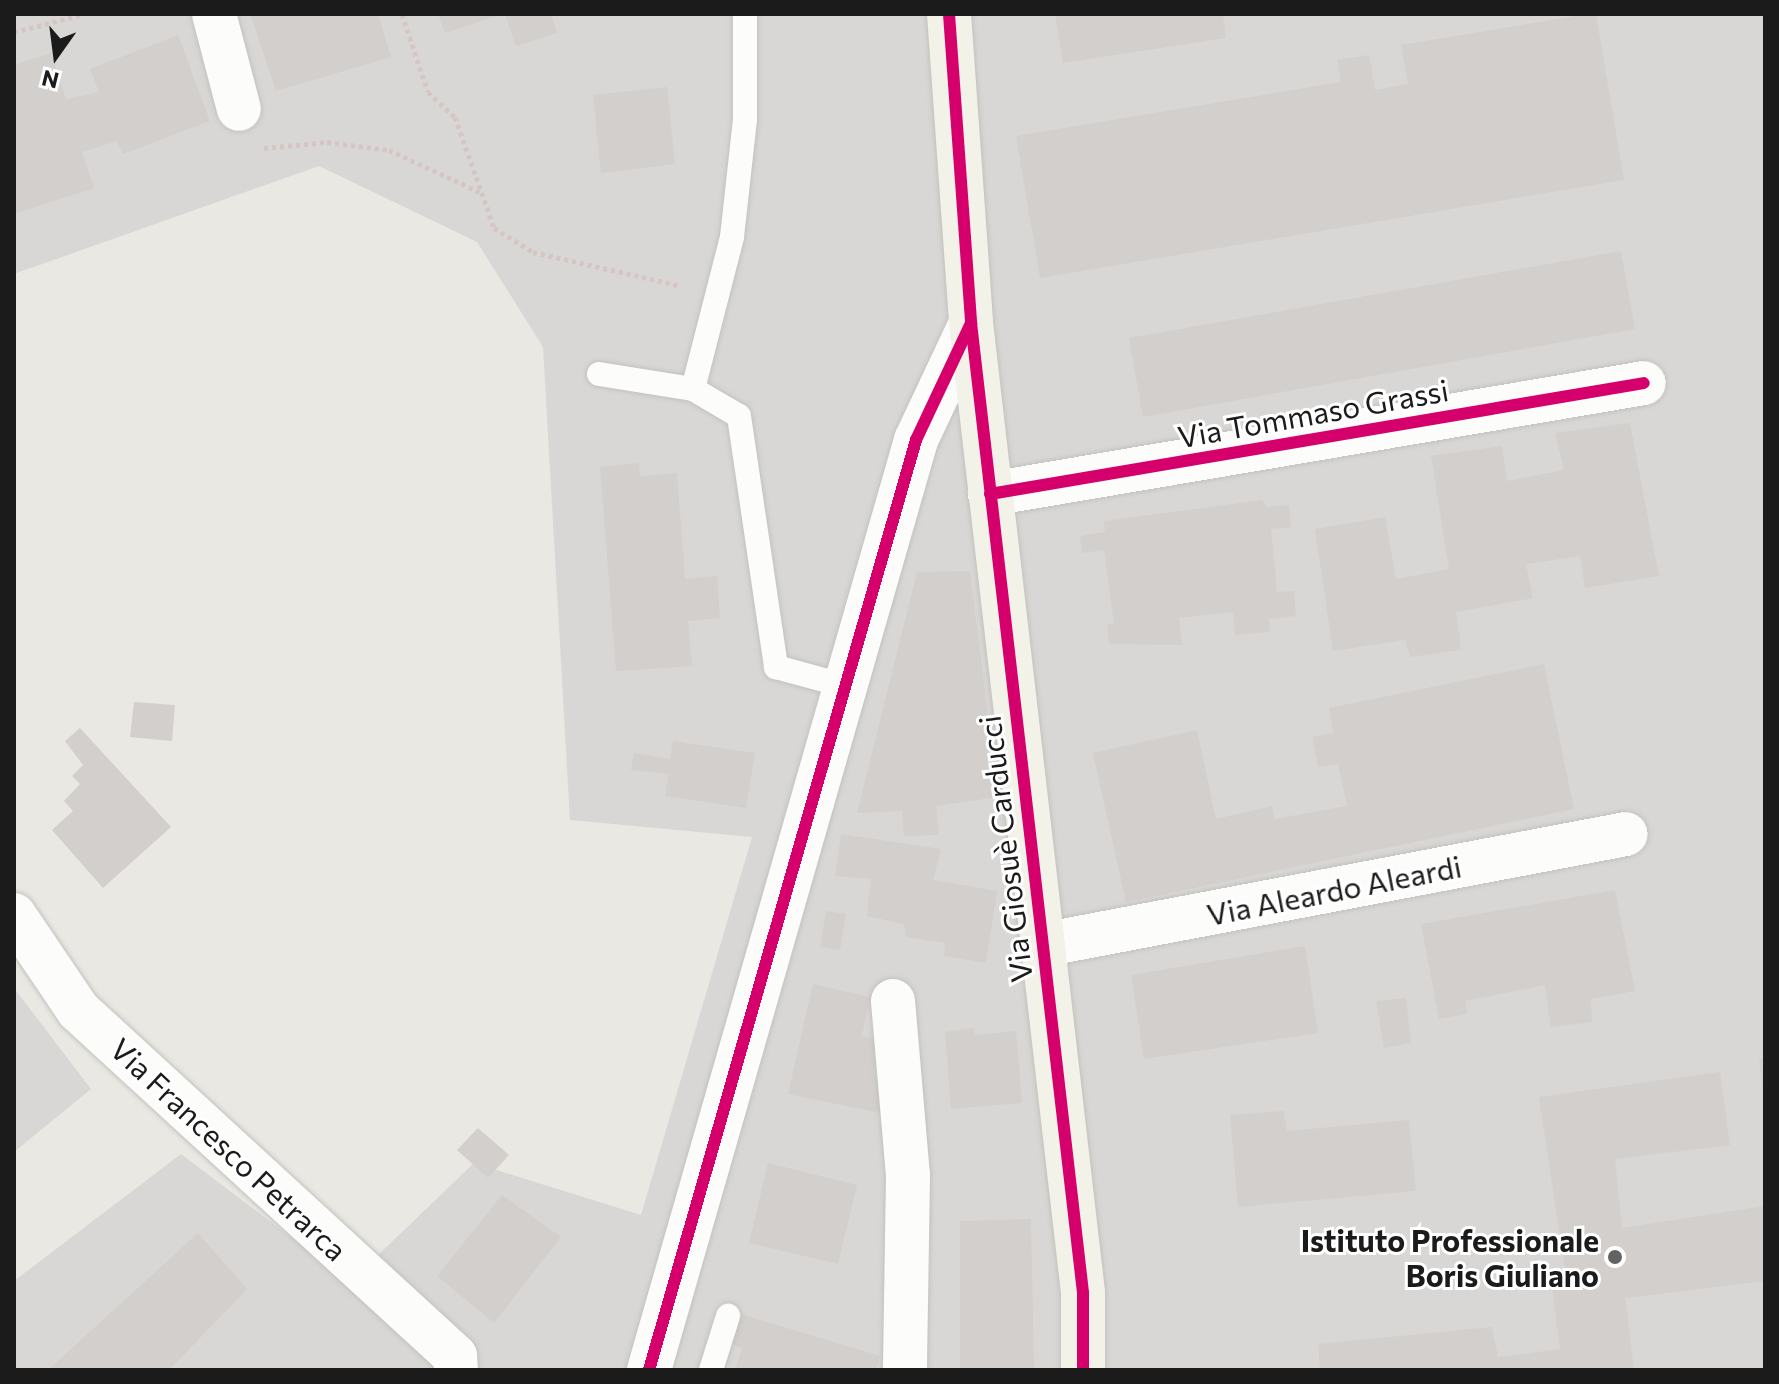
<!DOCTYPE html>
<meta charset="utf-8">
<style>
body{margin:0}
#map{position:relative;width:1779px;height:1384px;overflow:hidden;background:#eae8e3;font-family:Commissioner,sans-serif}
div>[style]{position:absolute}
.residential>*{inset:0;background:#d9d7d5}
.building>*{inset:0;background:#d2cfcc}
.path>*{height:5px;margin-top:-2.5px;transform-origin:0;background:repeating-linear-gradient(90deg,#d6c6c3 0 4px,transparent 0 8px)}
.roads{filter:drop-shadow(0 0 2px #c2c2bf) drop-shadow(0 0 2px #c2c2bf)}
.lane>*{height:24px;margin:-12px;padding:0 12px;transform-origin:12px;border-radius:12px;background:#fcfcfb}
.street>*{height:44px;margin:-22px;padding:0 22px;transform-origin:22px;border-radius:22px;background:#fcfcfb}
.secondary>*{height:44px;margin:-22px;padding:0 22px;transform-origin:22px;border-radius:22px;background:#f2f2e8}
.cycleway>*{height:12px;margin:-6px;padding:0 6px;transform-origin:6px;border-radius:6px;background:#d6006c}
.dots>*{width:22px;height:22px;translate:-50% -50%;box-sizing:border-box;border:4px solid #fff;border-radius:50%}
span{translate:-50% -50%;white-space:nowrap;text-align:center;line-height:1.15;-webkit-text-stroke:6px #fff;paint-order:stroke}
.street-label{font-size:30px;color:#1b1b1b}
.poi-label{font-size:30px;color:#1b1b1b;font-weight:700}
.right{translate:-100% -50%;text-align:right}
.frame{position:absolute;inset:0;border:16px solid #1b1b1b;pointer-events:none}
.north{position:absolute;left:16px;top:16px;width:80px;height:80px;-webkit-text-stroke:6px #fff;paint-order:stroke;rotate:194deg;font-size:22px;font-weight:700;line-height:32px;text-align:center;color:#1b1b1b}
.north::after{content:'';display:block;margin:auto;width:28px;height:36px;background:#1b1b1b;clip-path:polygon(50% 0,100% 100%,50% 72%,0 100%)}
</style>
<div id="map">
<div class="residential">
<div style="clip-path:polygon(14px 14px,1765px 14px,1765px 1370px,14px 1370px,14px 1281px,181px 1154px,350px 1282px,474px 1163px,641px 1215px,752px 837px,570px 820px,543px 347px,477px 242px,319px 166px,14px 274px)"></div>
<div style="clip-path:polygon(14px 988px,91px 1089px,14px 1152px)"></div>
</div>
<div class="building">
<div style="clip-path:polygon(250px 14px,378px 14px,391px 57px,276px 91px)"></div>
<div style="clip-path:polygon(438px 14px,500px 14px,500px 15px,445px 33px)"></div>
<div style="clip-path:polygon(505px 14px,551px 14px,557px 33px,516px 46px)"></div>
<div style="clip-path:polygon(1055px 14px,1223px 14px,1226px 38px,1063px 63px)"></div>
<div style="clip-path:polygon(1587px 14px,1596px 14px,1624px 180px,1040px 278px,1016px 136px,1341px 82px,1337px 60px,1369px 55px,1375px 90px,1408px 84px,1401px 45px)"></div>
<div style="clip-path:polygon(178px 35px,210px 121px,123px 154px,117px 141px,82px 152px,94px 188px,14px 214px,14px 65px,51px 53px,66px 99px,99px 92px,90px 69px)"></div>
<div style="clip-path:polygon(667px 87px,675px 164px,601px 173px,593px 95px)"></div>
<div style="clip-path:polygon(1621px 251px,1635px 329px,1143px 417px,1129px 338px)"></div>
<div style="clip-path:polygon(1630px 423px,1659px 576px,1585px 588px,1580px 556px,1526px 564px,1533px 598px,1456px 612px,1461px 650px,1410px 657px,1405px 640px,1333px 651px,1315px 529px,1385px 517px,1396px 579px,1449px 569px,1431px 456px,1502px 446px,1507px 481px,1564px 470px,1555px 433px)"></div>
<div style="clip-path:polygon(639px 463px,640px 476px,677px 473px,685px 579px,717px 576px,720px 618px,688px 621px,692px 666px,616px 671px,600px 467px)"></div>
<div style="clip-path:polygon(1262px 500px,1266px 507px,1289px 505px,1291px 527px,1271px 529px,1277px 592px,1294px 591px,1296px 616px,1269px 619px,1270px 632px,1235px 635px,1233px 612px,1179px 618px,1182px 645px,1109px 644px,1107px 624px,1114px 624px,1104px 550px,1082px 553px,1080px 536px,1105px 532px,1104px 521px)"></div>
<div style="clip-path:polygon(970px 571px,998px 797px,936px 806px,939px 835px,904px 836px,902px 811px,857px 813px,917px 572px)"></div>
<div style="clip-path:polygon(1544px 664px,1574px 809px,1126px 902px,1093px 753px,1197px 730px,1216px 819px,1272px 806px,1274px 819px,1347px 806px,1338px 764px,1318px 767px,1312px 737px,1333px 733px,1329px 708px)"></div>
<div style="clip-path:polygon(134px 702px,175px 705px,172px 741px,130px 737px)"></div>
<div style="clip-path:polygon(80px 728px,171px 827px,103px 888px,52px 830px,73px 811px,64px 801px,80px 784px,72px 776px,83px 765px,65px 741px)"></div>
<div style="clip-path:polygon(673px 741px,755px 753px,746px 808px,665px 796px,668px 774px,631px 770px,634px 753px,670px 759px)"></div>
<div style="clip-path:polygon(841px 834px,941px 849px,933px 880px,997px 891px,986px 963px,944px 956px,945px 943px,906px 937px,904px 924px,867px 916px,871px 879px,835px 876px)"></div>
<div style="clip-path:polygon(1615px 890px,1635px 991px,1591px 999px,1592px 1022px,1551px 1027px,1545px 985px,1465px 1001px,1467px 1014px,1439px 1019px,1421px 924px)"></div>
<div style="clip-path:polygon(826px 911px,846px 914px,840px 950px,820px 947px)"></div>
<div style="clip-path:polygon(1305px 946px,1318px 1033px,1144px 1059px,1131px 975px)"></div>
<div style="clip-path:polygon(813px 984px,870px 997px,862px 1036px,881px 1040px,874px 1074px,893px 1078px,885px 1114px,788px 1094px)"></div>
<div style="clip-path:polygon(1406px 998px,1411px 1043px,1384px 1048px,1376px 1001px)"></div>
<div style="clip-path:polygon(974px 1028px,975px 1035px,1016px 1031px,1022px 1103px,951px 1109px,945px 1032px)"></div>
<div style="clip-path:polygon(1765px 1058px,1765px 1092px,1763px 1092px,1759px 1059px)"></div>
<div style="clip-path:polygon(1720px 1072px,1730px 1145px,1615px 1159px,1622px 1228px,1765px 1206px,1765px 1281px,1625px 1298px,1634px 1370px,1320px 1370px,1318px 1344px,1492px 1327px,1498px 1357px,1560px 1349px,1551px 1278px,1566px 1277px,1539px 1097px)"></div>
<div style="clip-path:polygon(1284px 1111px,1287px 1131px,1409px 1120px,1416px 1191px,1238px 1207px,1230px 1115px)"></div>
<div style="clip-path:polygon(478px 1128px,509px 1155px,488px 1178px,457px 1150px)"></div>
<div style="clip-path:polygon(768px 1163px,857px 1185px,838px 1264px,749px 1243px)"></div>
<div style="clip-path:polygon(502px 1195px,561px 1237px,494px 1323px,437px 1276px)"></div>
<div style="clip-path:polygon(1031px 1219px,1034px 1370px,960px 1370px,960px 1221px)"></div>
<div style="clip-path:polygon(198px 1233px,247px 1289px,175px 1364px,168px 1370px,48px 1370px)"></div>
<div style="clip-path:polygon(740px 1314px,880px 1356px,876px 1370px,735px 1370px,742px 1348px,731px 1345px)"></div>
</div>
<div class="path">
<div style="left:402px;top:14px;width:82px;rotate:71.6deg"></div>
<div style="left:428px;top:92px;width:37px;rotate:43deg"></div>
<div style="left:455px;top:117px;width:118px;rotate:70.6deg"></div>
<div style="left:494px;top:228px;width:46px;rotate:31.6deg"></div>
<div style="left:533px;top:252px;width:152px;rotate:12.9deg"></div>
<div style="left:14px;top:32px;width:72px;rotate:-14.4deg"></div>
<div style="left:264px;top:148px;width:63px;rotate:-5.4deg"></div>
<div style="left:327px;top:142px;width:63px;rotate:7.4deg"></div>
<div style="left:389px;top:150px;width:100px;rotate:24.8deg"></div>
</div>
<div class="roads">
<div class="lane">
<div style="left:599px;top:374px;width:95px;rotate:9.1deg"></div>
<div style="left:693px;top:389px;width:53px;rotate:30.4deg"></div>
<div style="left:739px;top:416px;width:254px;rotate:81.6deg"></div>
<div style="left:776px;top:667px;width:73px;rotate:15.2deg"></div>
<div style="left:693px;top:389px;width:157px;rotate:-75.6deg"></div>
<div style="left:732px;top:237px;width:119px;rotate:-83.7deg"></div>
<div style="left:745px;top:119px;width:105px;rotate:-90deg"></div>
<div style="left:711px;top:1370px;width:57px;rotate:-72.5deg"></div>
</div>
<div class="street">
<div style="left:214px;top:14px;width:98px;rotate:75.3deg"></div>
<div style="left:990px;top:494px;width:663px;rotate:-9.63deg"></div>
<div style="left:14px;top:915px;width:115px;rotate:56deg"></div>
<div style="left:78px;top:1010px;width:512px;rotate:42.54deg"></div>
<div style="left:455px;top:1356px;width:14px;rotate:86deg"></div>
<div style="left:1042px;top:945px;width:594px;rotate:-10.76deg"></div>
<div style="left:893px;top:1001px;width:175px;rotate:85.1deg"></div>
<div style="left:908px;top:1175px;width:195px;rotate:90.9deg"></div>
<div style="left:649px;top:1370px;width:968px;rotate:-73.98deg"></div>
<div style="left:916px;top:440px;width:129px;rotate:-64.8deg"></div>
</div>
<div class="secondary">
<div style="left:949px;top:14px;width:310px;rotate:85.9deg"></div>
<div style="left:971px;top:323px;width:976px;rotate:83.41deg"></div>
<div style="left:1083px;top:1293px;width:77px;rotate:90deg"></div>
</div>
</div>
<div class="cycleway">
<div style="left:949px;top:14px;width:310px;rotate:85.9deg"></div>
<div style="left:971px;top:323px;width:976px;rotate:83.41deg"></div>
<div style="left:1083px;top:1293px;width:77px;rotate:90deg"></div>
<div style="left:990px;top:494px;width:663px;rotate:-9.63deg"></div>
<div style="left:649px;top:1370px;width:968px;rotate:-73.98deg"></div>
<div style="left:916px;top:440px;width:129px;rotate:-64.8deg"></div>
</div>
<div class="dots">
<div style="left:1615px;top:1257px;background:#636361"></div>
</div>
<div class="street-label">
<span style="left:1313px;top:413px;rotate:-10deg">Via Tommaso Grassi</span>
<span style="left:1005px;top:849px;rotate:-97deg">Via Giosuè Carducci</span>
<span style="left:1334px;top:890px;rotate:-11deg">Via Aleardo Aleardi</span>
<span style="left:229px;top:1149px;rotate:43deg">Via Francesco Petrarca</span>
</div>
<div class="poi-label">
<span class="right" style="left:1599px;top:1257px">Istituto Professionale<br>Boris Giuliano</span>
</div>
<div class="frame"></div>
<div class="north">N</div>
</div>
